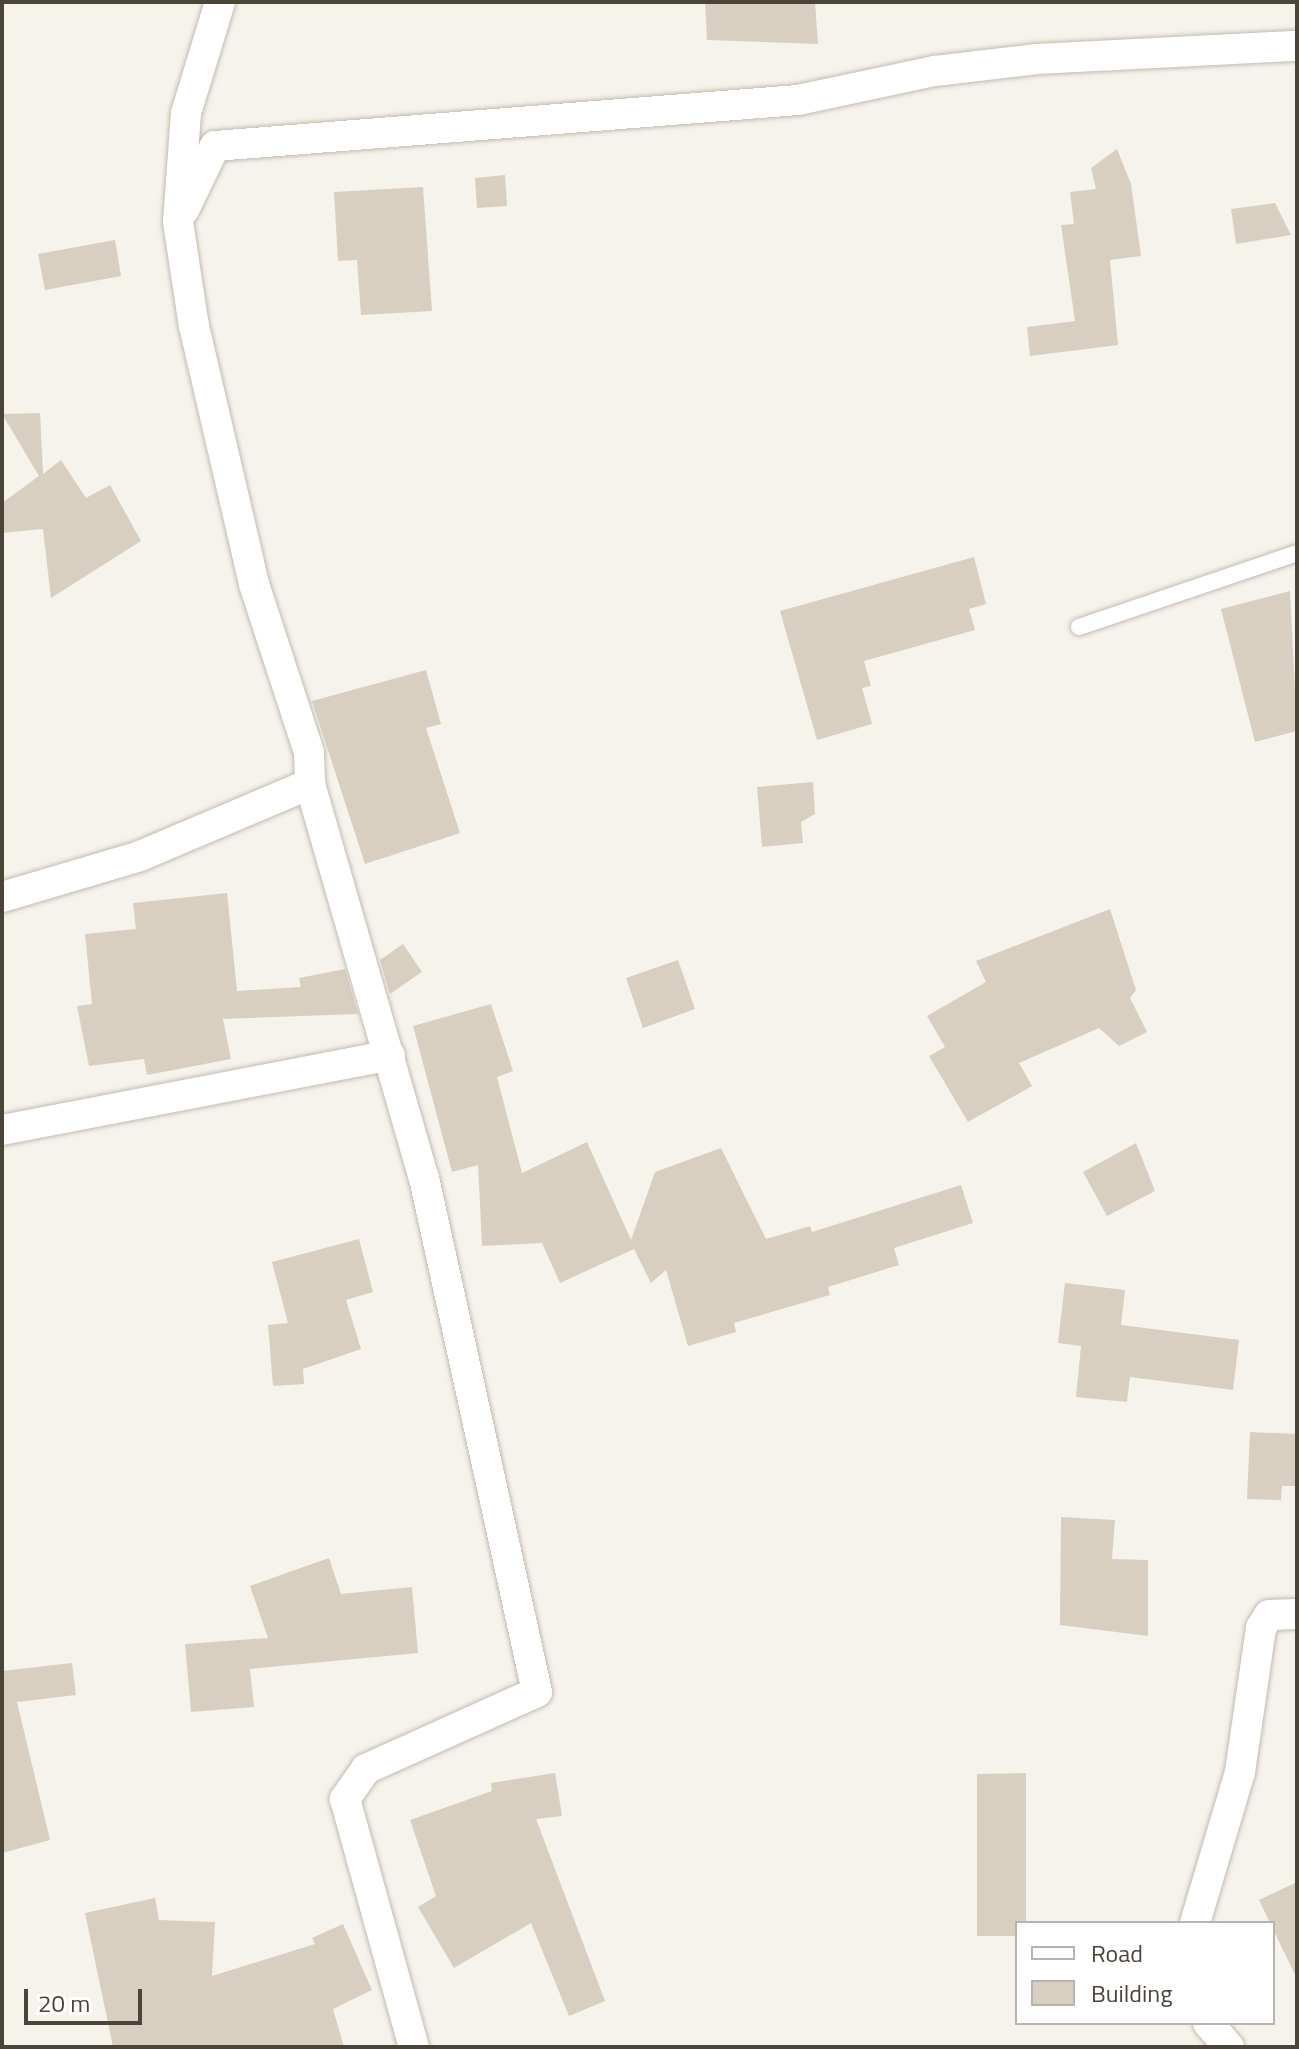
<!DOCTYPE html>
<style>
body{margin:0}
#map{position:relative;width:1299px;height:2049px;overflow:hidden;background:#f6f3ec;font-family:"Titillium Web",sans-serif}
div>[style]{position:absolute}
.building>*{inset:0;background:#d8cfc1}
.roads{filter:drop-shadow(0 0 2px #c2bbae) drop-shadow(0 0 2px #c2bbae)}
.lane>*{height:16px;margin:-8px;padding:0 8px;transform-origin:8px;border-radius:8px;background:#fff}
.street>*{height:30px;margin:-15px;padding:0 15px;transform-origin:15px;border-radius:15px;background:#fff}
span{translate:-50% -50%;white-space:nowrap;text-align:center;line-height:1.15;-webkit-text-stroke:7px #fff;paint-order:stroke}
.frame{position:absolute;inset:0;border:4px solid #4b4439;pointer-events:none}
.legend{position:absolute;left:1015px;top:1921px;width:260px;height:104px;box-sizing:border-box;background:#fff;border:2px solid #b7b4b0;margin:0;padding:10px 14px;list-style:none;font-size:24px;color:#4b4439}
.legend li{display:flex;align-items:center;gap:16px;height:40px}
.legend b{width:40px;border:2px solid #b7b4b0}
.scale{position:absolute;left:24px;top:1989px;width:118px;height:36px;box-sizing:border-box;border:4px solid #4b4439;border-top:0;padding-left:10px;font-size:24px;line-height:28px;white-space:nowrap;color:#4b4439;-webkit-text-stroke:6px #fff;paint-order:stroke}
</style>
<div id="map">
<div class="building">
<div style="clip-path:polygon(705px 2px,815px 2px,818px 44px,707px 40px)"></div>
<div style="clip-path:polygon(1117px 149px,1131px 184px,1141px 256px,1110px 260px,1118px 345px,1030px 356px,1027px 327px,1075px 321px,1061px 225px,1074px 224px,1070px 192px,1096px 189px,1091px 168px)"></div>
<div style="clip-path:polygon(505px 175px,507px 206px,477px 208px,475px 178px)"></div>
<div style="clip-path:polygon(423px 187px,432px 311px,361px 315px,357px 260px,338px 261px,334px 192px)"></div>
<div style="clip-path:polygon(1275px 203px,1291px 235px,1236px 244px,1231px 209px)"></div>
<div style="clip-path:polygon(115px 240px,121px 276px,45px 290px,38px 254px)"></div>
<div style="clip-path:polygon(40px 413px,43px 474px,61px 460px,86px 498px,110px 485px,141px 541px,51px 598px,43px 529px,2px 533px,2px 503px,39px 476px,2px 414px)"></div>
<div style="clip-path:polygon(974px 557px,986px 604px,969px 609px,975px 630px,864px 661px,871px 686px,862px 688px,872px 724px,817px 740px,780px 611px)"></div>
<div style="clip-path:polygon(1290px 591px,1297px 731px,1255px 742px,1221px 609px)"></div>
<div style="clip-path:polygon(426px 670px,441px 724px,426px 728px,460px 833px,365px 864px,312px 701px)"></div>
<div style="clip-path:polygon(813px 782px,815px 814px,801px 822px,803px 843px,762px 847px,757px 787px)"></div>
<div style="clip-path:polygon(227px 893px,237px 991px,301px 987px,299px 978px,345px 969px,358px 1014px,223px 1019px,231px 1059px,147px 1075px,144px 1059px,89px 1066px,77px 1006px,92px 1004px,85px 934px,136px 929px,133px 903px)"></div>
<div style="clip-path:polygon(1110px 909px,1136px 990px,1130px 998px,1147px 1032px,1119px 1046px,1099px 1028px,1019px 1063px,1032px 1086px,968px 1122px,929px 1056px,945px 1047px,927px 1016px,986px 982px,976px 961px)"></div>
<div style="clip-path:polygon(403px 944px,422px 972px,390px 994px,380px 960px)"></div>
<div style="clip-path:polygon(678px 960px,695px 1009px,643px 1028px,626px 978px)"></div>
<div style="clip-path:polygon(491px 1004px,513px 1071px,497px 1077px,522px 1173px,587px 1142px,631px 1240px,655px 1172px,721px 1148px,766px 1239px,810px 1226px,812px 1232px,961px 1185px,973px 1223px,894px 1248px,899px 1265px,828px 1287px,830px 1295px,734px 1323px,736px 1332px,688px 1346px,666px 1270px,651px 1283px,634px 1249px,560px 1283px,542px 1243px,482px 1246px,478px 1165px,452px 1172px,413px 1026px)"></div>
<div style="clip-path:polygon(1136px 1143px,1155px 1191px,1107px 1216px,1083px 1172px)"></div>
<div style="clip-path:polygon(359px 1239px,373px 1292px,346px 1300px,361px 1349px,303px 1369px,304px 1384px,273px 1386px,268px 1325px,288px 1323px,272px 1262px)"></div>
<div style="clip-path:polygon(1065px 1283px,1125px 1290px,1121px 1325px,1239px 1340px,1233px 1390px,1130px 1377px,1127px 1402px,1076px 1397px,1081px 1346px,1058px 1343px)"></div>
<div style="clip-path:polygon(1250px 1432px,1297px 1434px,1297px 1486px,1282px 1486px,1281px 1500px,1247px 1499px)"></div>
<div style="clip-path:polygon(1061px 1517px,1115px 1520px,1112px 1559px,1148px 1560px,1148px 1636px,1060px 1625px)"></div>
<div style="clip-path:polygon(329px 1558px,341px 1594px,412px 1587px,418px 1653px,250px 1669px,254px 1707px,191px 1712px,185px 1644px,268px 1638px,250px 1586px)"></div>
<div style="clip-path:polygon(72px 1663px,76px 1695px,17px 1702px,50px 1840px,2px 1853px,2px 1671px)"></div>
<div style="clip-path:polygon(555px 1773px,562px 1816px,536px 1819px,605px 2001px,569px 2016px,531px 1923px,454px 1968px,418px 1907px,436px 1896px,410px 1820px,492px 1791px,491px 1783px)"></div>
<div style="clip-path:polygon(1026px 1773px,1026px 1923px,1017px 1923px,1017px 1936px,977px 1936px,977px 1774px)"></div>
<div style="clip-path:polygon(1297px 1882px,1297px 1979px,1259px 1900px)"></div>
<div style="clip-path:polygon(155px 1898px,159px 1920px,215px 1922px,212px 1976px,315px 1944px,312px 1938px,343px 1924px,372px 1990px,333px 2009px,344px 2047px,113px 2047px,85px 1913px)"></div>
</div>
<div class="roads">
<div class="lane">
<div style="left:1079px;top:627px;width:230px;rotate:-18.7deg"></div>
</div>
<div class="street">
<div style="left:220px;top:2px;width:116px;rotate:107deg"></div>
<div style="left:186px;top:113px;width:109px;rotate:94.2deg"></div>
<div style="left:178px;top:222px;width:105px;rotate:81.3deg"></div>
<div style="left:194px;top:326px;width:265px;rotate:76.9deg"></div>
<div style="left:254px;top:584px;width:177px;rotate:71.9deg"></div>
<div style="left:309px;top:752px;width:32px;rotate:88deg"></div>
<div style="left:310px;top:784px;width:410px;rotate:73.9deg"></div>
<div style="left:424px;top:1178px;width:526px;rotate:77.6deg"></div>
<div style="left:537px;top:1692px;width:188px;rotate:155.8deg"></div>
<div style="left:366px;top:1769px;width:37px;rotate:125deg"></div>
<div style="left:345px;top:1799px;width:257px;rotate:74.5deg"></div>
<div style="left:184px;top:210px;width:71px;rotate:-64.2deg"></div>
<div style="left:215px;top:146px;width:585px;rotate:-4.51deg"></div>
<div style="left:798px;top:100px;width:140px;rotate:-12deg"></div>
<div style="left:935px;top:71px;width:103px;rotate:-6.7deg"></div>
<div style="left:1037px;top:59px;width:260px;rotate:-2.9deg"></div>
<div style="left:2px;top:897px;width:144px;rotate:-16.5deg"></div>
<div style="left:140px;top:856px;width:185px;rotate:-23deg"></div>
<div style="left:2px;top:1130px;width:395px;rotate:-10.9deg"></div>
<div style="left:1195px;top:1923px;width:158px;rotate:-73.4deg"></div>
<div style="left:1240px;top:1772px;width:146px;rotate:-81.7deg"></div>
<div style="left:1261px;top:1628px;width:15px;rotate:-58deg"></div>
<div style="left:1269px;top:1615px;width:28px;rotate:-2deg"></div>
<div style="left:1208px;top:2023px;width:32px;rotate:49deg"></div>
</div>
</div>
<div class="frame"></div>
<ul class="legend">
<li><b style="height:10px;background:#fff"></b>Road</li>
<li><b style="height:22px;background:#d8cfc1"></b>Building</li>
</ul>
<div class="scale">20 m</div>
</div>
